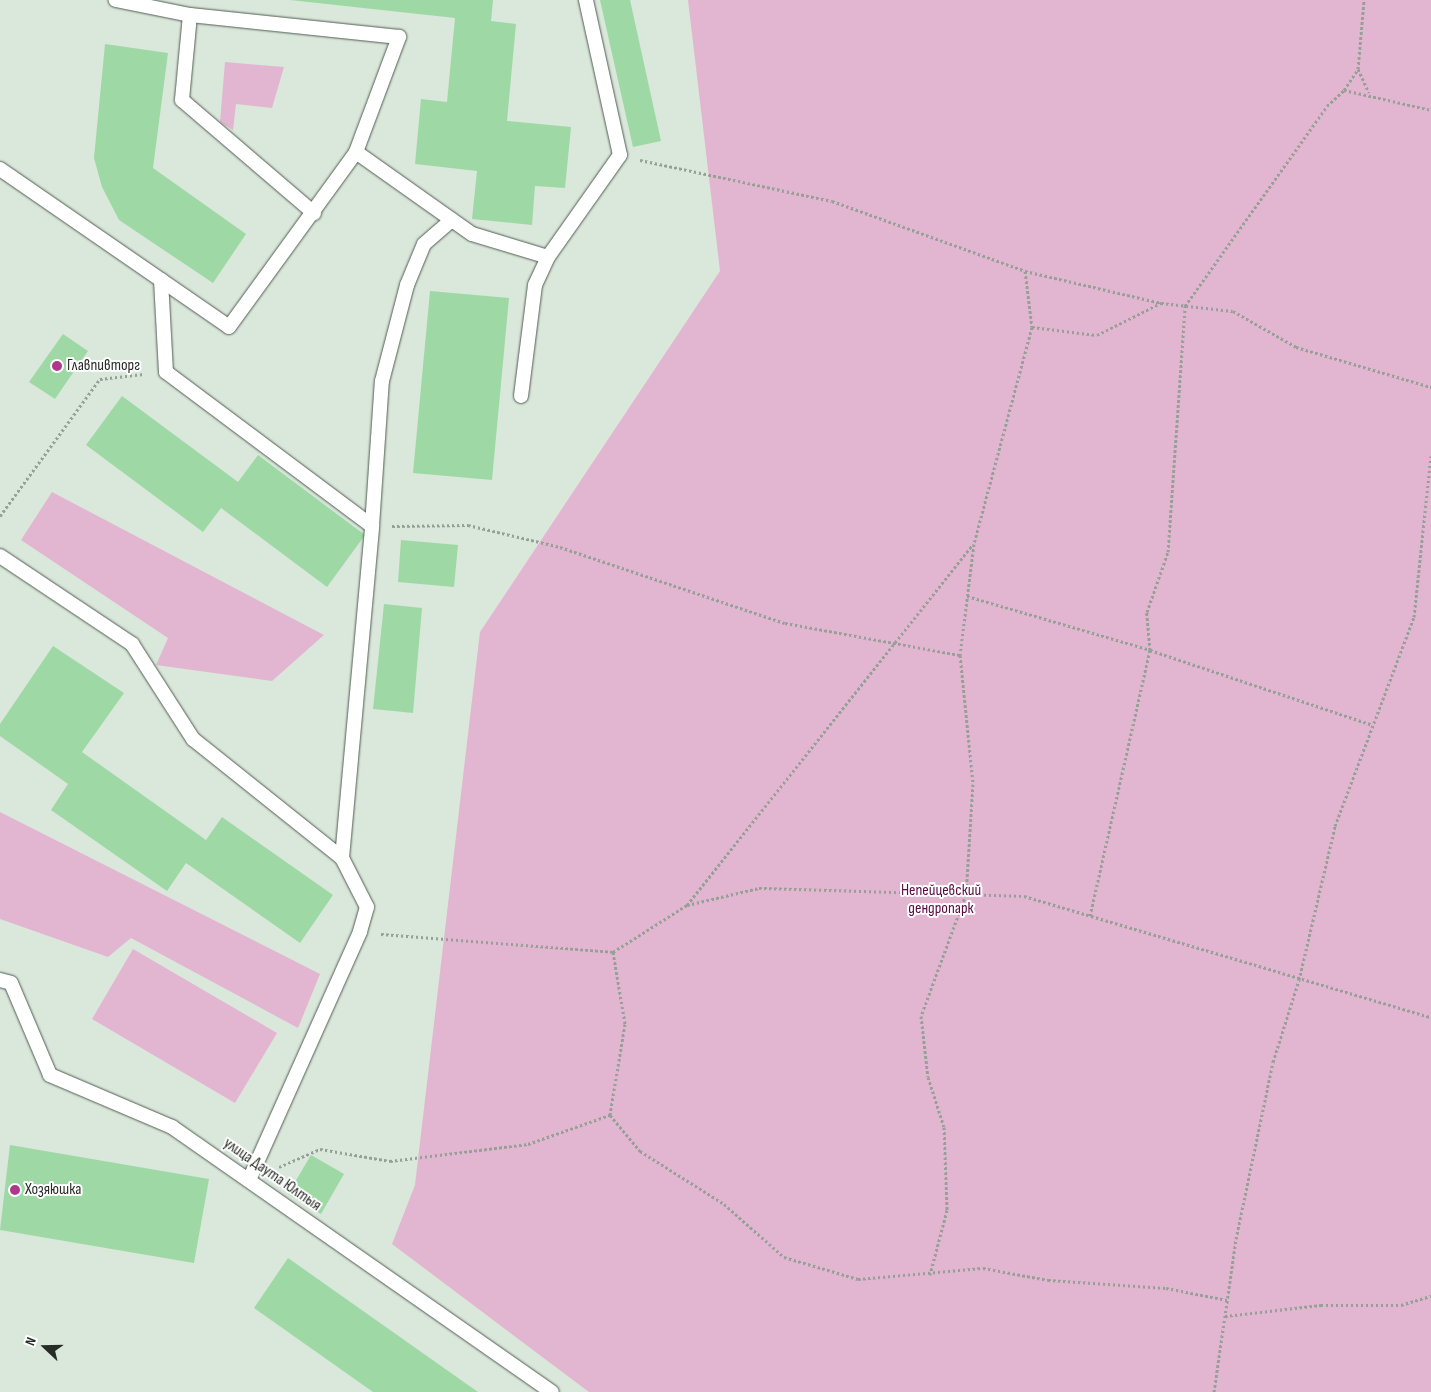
<!DOCTYPE html>
<meta charset="utf-8">
<style>
body{margin:0}
#map{position:relative;width:1431px;height:1392px;overflow:hidden;background:#dae7db;font-family:"Sofia Sans Condensed",sans-serif}
div>[style]{position:absolute}
.green>*{inset:0;background:#e2b6d1}
.building>*{inset:0;background:#9ed9a5}
.path>*{height:3px;margin-top:-1.5px;transform-origin:0;background:repeating-linear-gradient(90deg,#96a097 0 2.5px,transparent 0 5px)}
.roads{filter:drop-shadow(0 0 1px #525d53) drop-shadow(0 0 1px #525d53)}
.service>*{height:14px;margin:-7px;padding:0 7px;transform-origin:7px;border-radius:7px;background:#fff}
.dots>*{width:14px;height:14px;translate:-50% -50%;box-sizing:border-box;border:2px solid #fff;border-radius:50%}
span{translate:-50% -50%;white-space:nowrap;text-align:center;line-height:1.15;-webkit-text-stroke:4px #fff;paint-order:stroke}
.poi-label{font-size:16px;color:#272c27}
.left{translate:0 -50%;text-align:left}
.park-label{font-size:16px;color:#580c44}
.street-label{font-size:16px;color:#272c27}
.north{position:absolute;left:20px;top:1322px;width:50px;height:50px;-webkit-text-stroke:4px #fff;paint-order:stroke;rotate:291deg;font-size:14px;font-weight:700;line-height:20px;text-align:center;color:#272c27}
.north::after{content:'';display:block;margin:auto;width:18px;height:22px;background:#272c27;clip-path:polygon(50% 0,100% 100%,50% 72%,0 100%)}
</style>
<div id="map">
<div class="green">
<div style="clip-path:polygon(688px 0,1431px 0,1431px 1392px,589px 1392px,392px 1244px,415px 1185px,480px 632px,720px 271px)"></div>
<div style="clip-path:polygon(225px 62px,284px 67px,272px 108px,236px 104px,233px 130px,220px 122px)"></div>
<div style="clip-path:polygon(52px 492px,324px 635px,272px 681px,156px 665px,168px 638px,21px 540px)"></div>
<div style="clip-path:polygon(0 812px,320px 974px,298px 1028px,131px 938px,108px 957px,0 919px)"></div>
<div style="clip-path:polygon(133px 949px,277px 1033px,235px 1103px,92px 1019px)"></div>
</div>
<div class="building">
<div style="clip-path:polygon(290px 0,493px 0,491px 21px,516px 24px,507px 121px,571px 127px,565px 188px,535px 186px,532px 225px,472px 219px,477px 171px,415px 164px,421px 99px,447px 102px,455px 18px)"></div>
<div style="clip-path:polygon(600px 0,630px 0,661px 141px,633px 147px)"></div>
<div style="clip-path:polygon(105px 44px,168px 53px,153px 168px,246px 234px,213px 283px,119px 220px,102px 187px,94px 158px)"></div>
<div style="clip-path:polygon(430px 291px,509px 298px,492px 480px,413px 473px)"></div>
<div style="clip-path:polygon(63px 334px,88px 351px,55px 399px,29px 382px)"></div>
<div style="clip-path:polygon(122px 396px,238px 482px,258px 455px,365px 535px,327px 587px,221px 508px,203px 532px,86px 445px)"></div>
<div style="clip-path:polygon(401px 540px,458px 545px,454px 587px,398px 582px)"></div>
<div style="clip-path:polygon(384px 604px,422px 608px,413px 713px,373px 709px)"></div>
<div style="clip-path:polygon(53px 646px,124px 693px,82px 752px,206px 840px,222px 817px,333px 895px,300px 943px,186px 863px,167px 891px,51px 810px,68px 784px,0 736px,0 724px)"></div>
<div style="clip-path:polygon(10px 1145px,209px 1179px,194px 1263px,0 1230px)"></div>
<div style="clip-path:polygon(311px 1155px,344px 1174px,321px 1214px,288px 1194px)"></div>
<div style="clip-path:polygon(288px 1258px,478px 1392px,373px 1392px,254px 1308px)"></div>
</div>
<div class="path">
<div style="left:1358px;top:69px;width:69px;rotate:-85deg"></div>
<div style="left:1344px;top:90px;width:25px;rotate:-56deg"></div>
<div style="left:1358px;top:69px;width:26px;rotate:65deg"></div>
<div style="left:640px;top:160px;width:196px;rotate:12.1deg"></div>
<div style="left:832px;top:201px;width:205px;rotate:19.9deg"></div>
<div style="left:1025px;top:271px;width:56px;rotate:82.9deg"></div>
<div style="left:1032px;top:327px;width:225px;rotate:105deg"></div>
<div style="left:974px;top:544px;width:112px;rotate:97.2deg"></div>
<div style="left:960px;top:655px;width:130px;rotate:84.2deg"></div>
<div style="left:973px;top:784px;width:110px;rotate:93.6deg"></div>
<div style="left:966px;top:894px;width:130px;rotate:110.2deg"></div>
<div style="left:921px;top:1016px;width:61px;rotate:83.5deg"></div>
<div style="left:928px;top:1077px;width:52px;rotate:72.3deg"></div>
<div style="left:944px;top:1127px;width:83px;rotate:87.9deg"></div>
<div style="left:947px;top:1210px;width:67px;rotate:104.7deg"></div>
<div style="left:1025px;top:271px;width:140px;rotate:13.2deg"></div>
<div style="left:1161px;top:303px;width:72px;rotate:6.3deg"></div>
<div style="left:1233px;top:311px;width:73px;rotate:29.7deg"></div>
<div style="left:1296px;top:347px;width:141px;rotate:16.5deg"></div>
<div style="left:1032px;top:327px;width:65px;rotate:7deg"></div>
<div style="left:1097px;top:335px;width:72px;rotate:-26.6deg"></div>
<div style="left:0;top:516px;width:170px;rotate:-53.9deg"></div>
<div style="left:100px;top:379px;width:44px;rotate:-6.5deg"></div>
<div style="left:392px;top:526px;width:76px;rotate:-0.8deg"></div>
<div style="left:468px;top:525px;width:95px;rotate:13.4deg"></div>
<div style="left:560px;top:547px;width:237px;rotate:18.7deg"></div>
<div style="left:785px;top:623px;width:178px;rotate:10.4deg"></div>
<div style="left:967px;top:596px;width:191px;rotate:16.4deg"></div>
<div style="left:1150px;top:650px;width:235px;rotate:18.6deg"></div>
<div style="left:687px;top:905px;width:458px;rotate:-51.6deg"></div>
<div style="left:1090px;top:916px;width:273px;rotate:-77.3deg"></div>
<div style="left:1150px;top:650px;width:38px;rotate:-95deg"></div>
<div style="left:1147px;top:612px;width:64px;rotate:-70.7deg"></div>
<div style="left:1168px;top:552px;width:247px;rotate:-86deg"></div>
<div style="left:1185px;top:306px;width:245px;rotate:-54.6deg"></div>
<div style="left:1327px;top:106px;width:23px;rotate:-43deg"></div>
<div style="left:1344px;top:90px;width:89px;rotate:12.9deg"></div>
<div style="left:381px;top:934px;width:233px;rotate:4.4deg"></div>
<div style="left:613px;top:952px;width:88px;rotate:-32.4deg"></div>
<div style="left:687px;top:905px;width:74px;rotate:-13.3deg"></div>
<div style="left:759px;top:888px;width:265px;rotate:1.7deg"></div>
<div style="left:1024px;top:896px;width:425px;rotate:16.6deg"></div>
<div style="left:613px;top:952px;width:73px;rotate:80.5deg"></div>
<div style="left:625px;top:1024px;width:92px;rotate:99.4deg"></div>
<div style="left:610px;top:1115px;width:47px;rotate:50.2deg"></div>
<div style="left:640px;top:1151px;width:99px;rotate:32.2deg"></div>
<div style="left:724px;top:1204px;width:80px;rotate:41.5deg"></div>
<div style="left:784px;top:1257px;width:77px;rotate:16.6deg"></div>
<div style="left:858px;top:1279px;width:125px;rotate:-5deg"></div>
<div style="left:983px;top:1268px;width:66px;rotate:10.5deg"></div>
<div style="left:1048px;top:1280px;width:118px;rotate:3.9deg"></div>
<div style="left:1166px;top:1288px;width:62px;rotate:11.1deg"></div>
<div style="left:279px;top:1167px;width:45px;rotate:-23.7deg"></div>
<div style="left:320px;top:1149px;width:71px;rotate:9.7deg"></div>
<div style="left:390px;top:1161px;width:139px;rotate:-7deg"></div>
<div style="left:528px;top:1144px;width:87px;rotate:-19.5deg"></div>
<div style="left:1225px;top:1316px;width:97px;rotate:-6.5deg"></div>
<div style="left:1321px;top:1305px;width:80px"></div>
<div style="left:1401px;top:1305px;width:31px;rotate:-17deg"></div>
<div style="left:1214px;top:1392px;width:155px;rotate:-81.8deg"></div>
<div style="left:1236px;top:1239px;width:181px;rotate:-78.2deg"></div>
<div style="left:1273px;top:1062px;width:86px;rotate:-72.4deg"></div>
<div style="left:1299px;top:980px;width:158px;rotate:-76.8deg"></div>
<div style="left:1335px;top:826px;width:223px;rotate:-69.3deg"></div>
<div style="left:1414px;top:617px;width:162px;rotate:-84deg"></div>
</div>
<div class="roads">
<div class="service">
<div style="left:190px;top:15px;width:85px;rotate:95.4deg"></div>
<div style="left:182px;top:100px;width:174px;rotate:40.6deg"></div>
<div style="left:356px;top:152px;width:142px;rotate:35.3deg"></div>
<div style="left:472px;top:234px;width:79px;rotate:16.8deg"></div>
<div style="left:0;top:169px;width:278px;rotate:34.6deg"></div>
<div style="left:229px;top:327px;width:216px;rotate:-54deg"></div>
<div style="left:356px;top:152px;width:123px;rotate:-69.5deg"></div>
<div style="left:399px;top:37px;width:210px;rotate:-174deg"></div>
<div style="left:190px;top:15px;width:76px;rotate:-168.5deg"></div>
<div style="left:161px;top:280px;width:92px;rotate:86.9deg"></div>
<div style="left:166px;top:372px;width:257px;rotate:36.8deg"></div>
<div style="left:372px;top:526px;width:145px;rotate:-86.1deg"></div>
<div style="left:382px;top:381px;width:99px;rotate:-75.4deg"></div>
<div style="left:407px;top:285px;width:44px;rotate:-67.5deg"></div>
<div style="left:424px;top:244px;width:37px;rotate:-41deg"></div>
<div style="left:521px;top:396px;width:112px;rotate:-82.8deg"></div>
<div style="left:535px;top:285px;width:31px;rotate:-65deg"></div>
<div style="left:548px;top:257px;width:125px;rotate:-54.8deg"></div>
<div style="left:620px;top:155px;width:159px;rotate:-102.4deg"></div>
<div style="left:0;top:556px;width:159px;rotate:33.7deg"></div>
<div style="left:132px;top:644px;width:113px;rotate:57.3deg"></div>
<div style="left:193px;top:739px;width:191px;rotate:38.6deg"></div>
<div style="left:342px;top:858px;width:55px;rotate:63deg"></div>
<div style="left:367px;top:907px;width:26px;rotate:106deg"></div>
<div style="left:360px;top:932px;width:272px;rotate:114.1deg"></div>
<div style="left:342px;top:858px;width:333px;rotate:-84.8deg"></div>
<div style="left:0;top:980px;width:11px;rotate:15deg"></div>
<div style="left:11px;top:983px;width:100px;rotate:67deg"></div>
<div style="left:50px;top:1075px;width:133px;rotate:23.1deg"></div>
<div style="left:172px;top:1127px;width:463px;rotate:34.9deg"></div>
</div>
</div>
<div class="dots">
<div style="left:57px;top:366px;background:#af378c"></div>
<div style="left:15px;top:1190px;background:#af378c"></div>
</div>
<div class="poi-label">
<span class="left" style="left:67px;top:366px">Главпивторг</span>
<span class="left" style="left:25px;top:1190px">Хозяюшка</span>
</div>
<div class="park-label">
<span style="left:941px;top:900px">Непейцевский<br>дендропарк</span>
</div>
<div class="street-label">
<span style="left:272px;top:1175px;rotate:35deg">улица Даута Юлтыя</span>
</div>
<div class="north">N</div>
</div>
